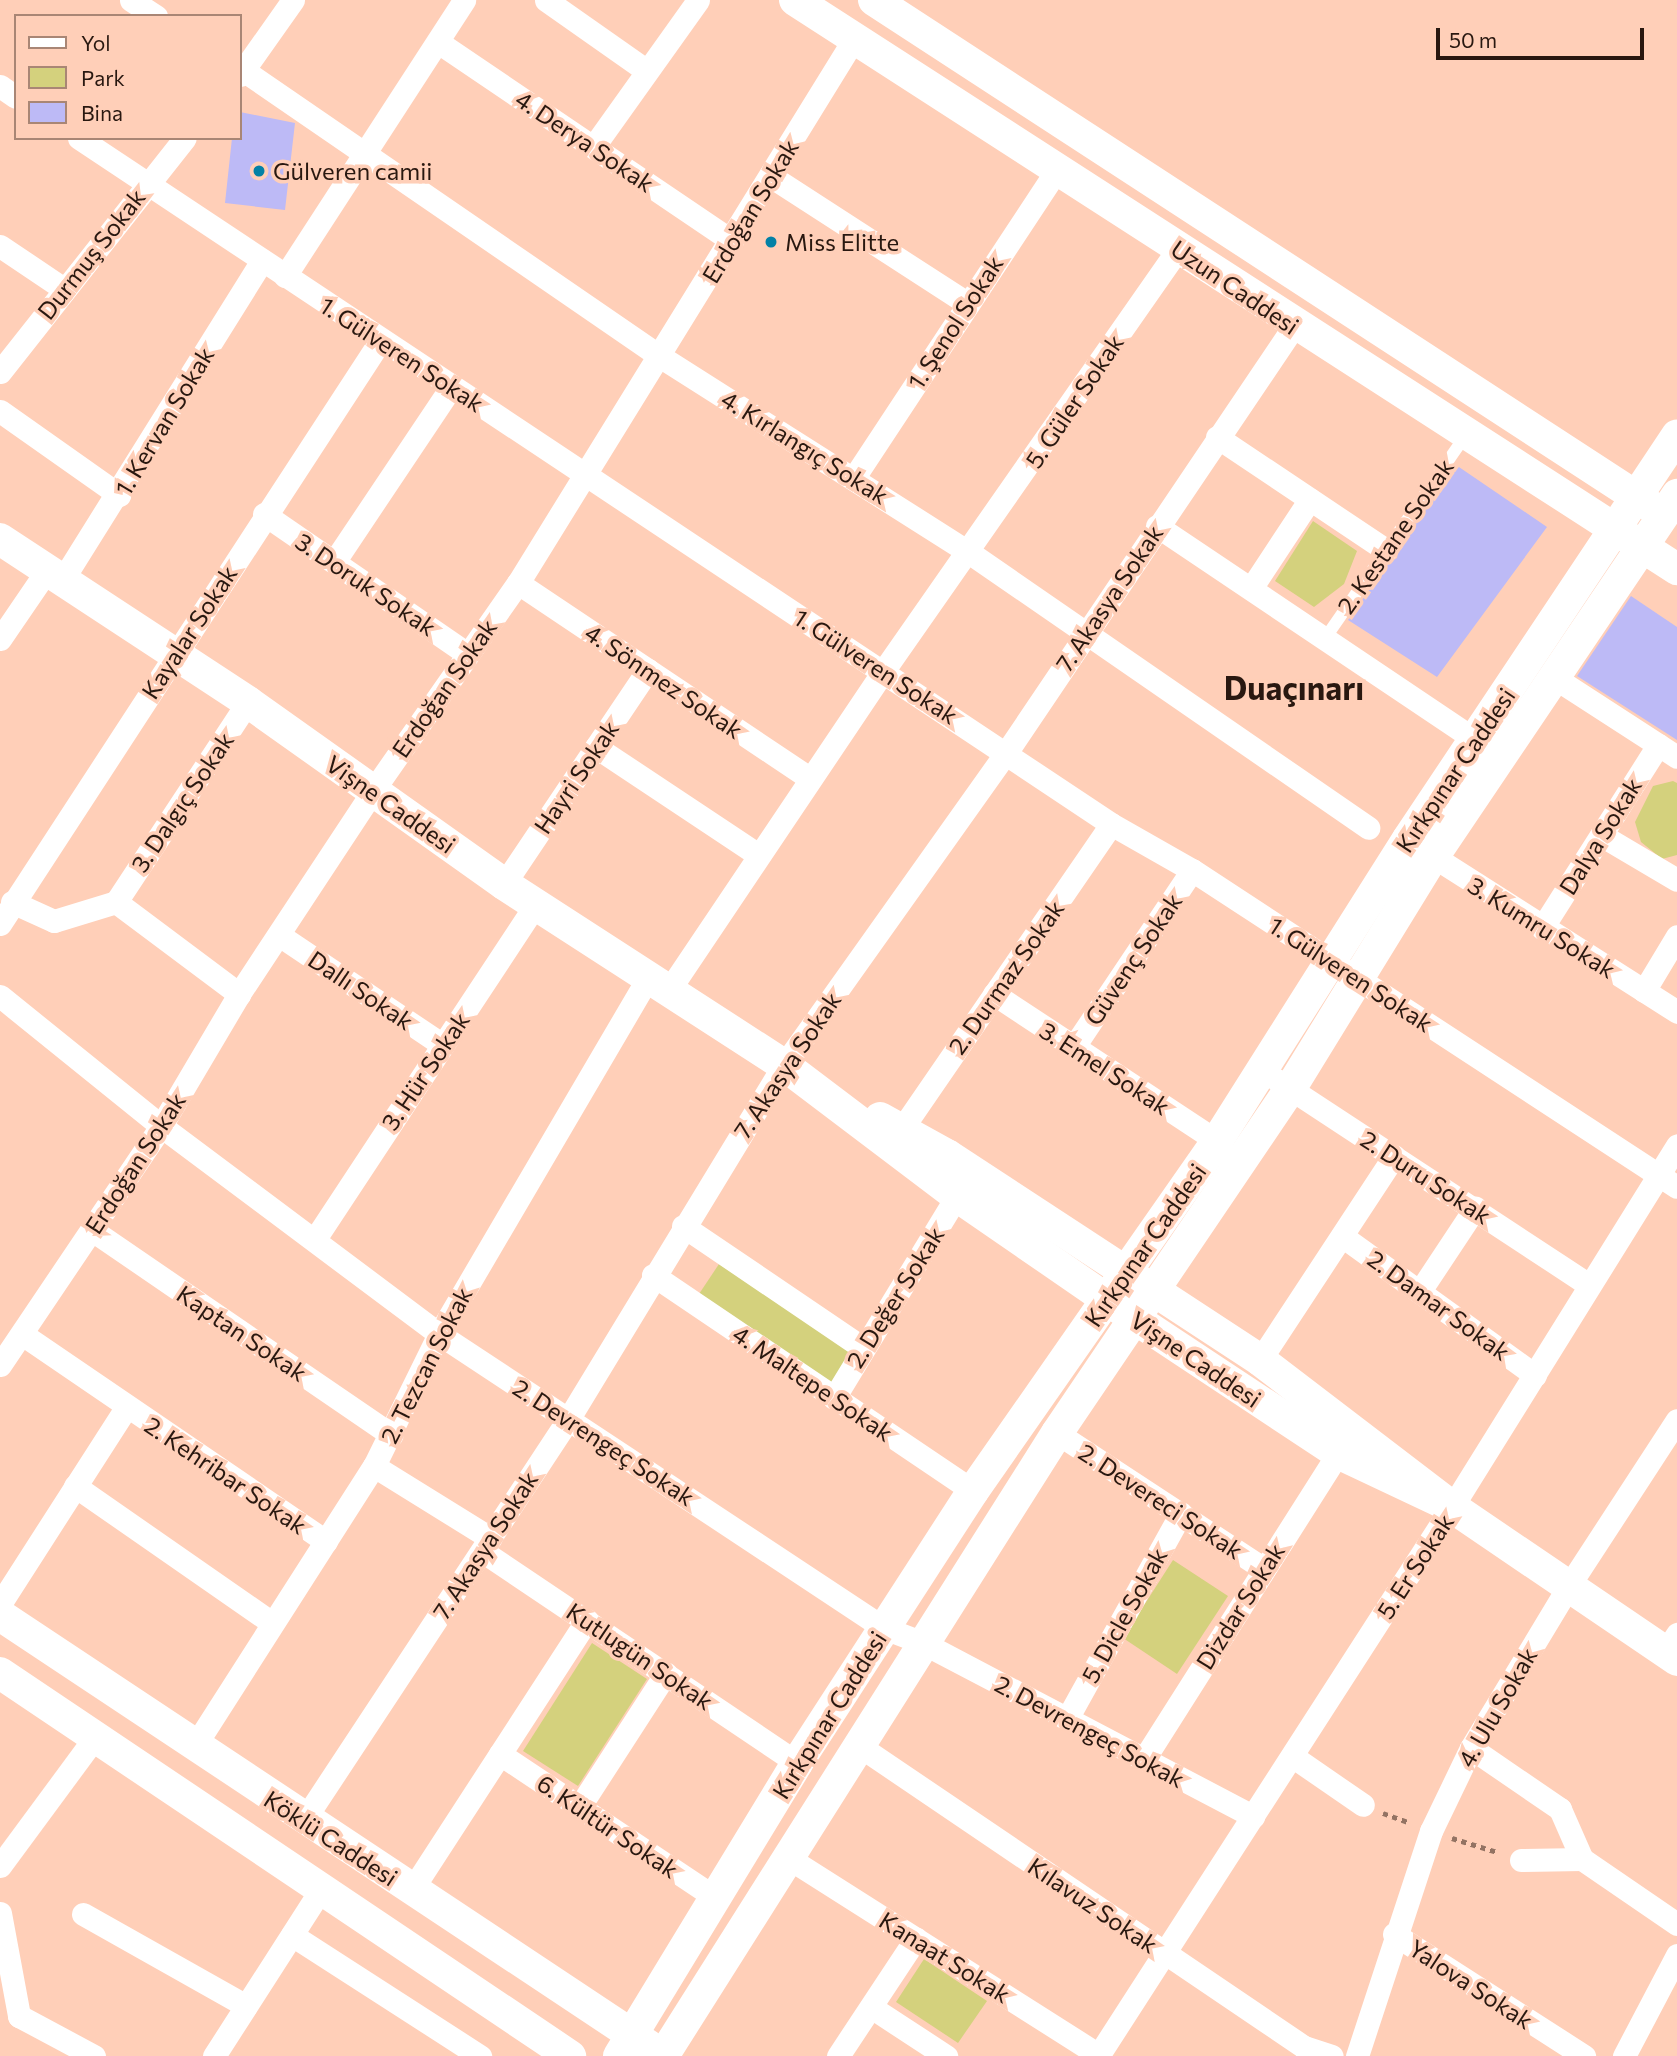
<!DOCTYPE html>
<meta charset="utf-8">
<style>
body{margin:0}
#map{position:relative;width:1677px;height:2056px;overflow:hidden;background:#ffcfb8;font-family:Commissioner,sans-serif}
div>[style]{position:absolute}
.green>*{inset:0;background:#d4d17d}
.building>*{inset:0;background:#bdbaf6}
.path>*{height:4.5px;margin-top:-2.25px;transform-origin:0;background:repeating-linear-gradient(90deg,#937363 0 5px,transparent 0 10px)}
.service>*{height:12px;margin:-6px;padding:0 6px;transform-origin:6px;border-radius:6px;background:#fff}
.minor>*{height:23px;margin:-11.5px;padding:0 11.5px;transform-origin:11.5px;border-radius:11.5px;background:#fff}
.secondary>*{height:32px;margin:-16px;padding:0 16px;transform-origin:16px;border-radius:16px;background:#fff}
.dots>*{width:19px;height:19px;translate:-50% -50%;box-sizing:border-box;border:4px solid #ffcfb8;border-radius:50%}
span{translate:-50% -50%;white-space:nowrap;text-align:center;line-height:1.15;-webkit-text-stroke:7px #ffcfb8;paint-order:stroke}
.street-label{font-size:24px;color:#291810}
.poi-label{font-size:24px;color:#291810}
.left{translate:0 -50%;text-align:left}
.district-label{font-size:32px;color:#291810;font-weight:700}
.legend{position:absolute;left:14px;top:14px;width:228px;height:126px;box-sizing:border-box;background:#ffcfb8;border:2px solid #a98675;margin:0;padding:9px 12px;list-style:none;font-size:21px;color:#291810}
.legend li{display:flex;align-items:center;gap:14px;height:35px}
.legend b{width:35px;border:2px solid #a98675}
.scale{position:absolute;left:1436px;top:28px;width:208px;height:32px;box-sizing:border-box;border:4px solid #291810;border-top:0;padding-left:9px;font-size:21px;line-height:24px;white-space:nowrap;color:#291810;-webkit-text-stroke:5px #ffcfb8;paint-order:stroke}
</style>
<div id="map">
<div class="green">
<div style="clip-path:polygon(1313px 521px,1357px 551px,1344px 584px,1314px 607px,1275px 581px)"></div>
<div style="clip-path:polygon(1673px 781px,1677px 783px,1677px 855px,1662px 859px,1641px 842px,1635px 822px,1653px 786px)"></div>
<div style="clip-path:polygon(719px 1264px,852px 1352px,830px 1385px,697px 1297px)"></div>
<div style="clip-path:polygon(1173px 1560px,1228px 1596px,1177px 1674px,1123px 1638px)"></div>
<div style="clip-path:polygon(592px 1643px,647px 1679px,578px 1786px,523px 1751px)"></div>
<div style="clip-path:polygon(924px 1959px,987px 2001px,958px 2043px,896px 2002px)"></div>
</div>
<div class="building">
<div style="clip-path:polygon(240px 112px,295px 123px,285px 210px,225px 203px,232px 138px,240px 138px)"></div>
<div style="clip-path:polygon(1456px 465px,1547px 527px,1437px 677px,1348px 620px,1387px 564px,1397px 558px,1399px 547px)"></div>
<div style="clip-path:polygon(1631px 596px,1677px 627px,1677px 740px,1577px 676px)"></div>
</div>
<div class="path">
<div style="left:1383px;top:1813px;width:27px;rotate:20deg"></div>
<div style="left:1452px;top:1838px;width:47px;rotate:17.3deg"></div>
</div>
<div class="service">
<div style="left:1326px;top:637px;width:244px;rotate:-55.3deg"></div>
</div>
<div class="minor">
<div style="left:131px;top:0;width:30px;rotate:33deg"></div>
<div style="left:546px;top:0;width:123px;rotate:35.1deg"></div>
<div style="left:438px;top:42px;width:355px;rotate:34.1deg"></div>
<div style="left:240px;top:68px;width:511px;rotate:34.47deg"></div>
<div style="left:661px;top:357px;width:366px;rotate:32.4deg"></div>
<div style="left:970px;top:553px;width:484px;rotate:34.6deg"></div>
<div style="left:240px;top:75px;width:92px;rotate:-54.8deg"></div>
<div style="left:0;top:86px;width:19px;rotate:35deg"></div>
<div style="left:79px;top:138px;width:1239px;rotate:33.61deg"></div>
<div style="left:1111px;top:824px;width:93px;rotate:29.6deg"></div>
<div style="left:1192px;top:870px;width:579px;rotate:33.17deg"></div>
<div style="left:594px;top:146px;width:179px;rotate:-54.5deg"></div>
<div style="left:772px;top:177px;width:232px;rotate:32.9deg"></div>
<div style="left:0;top:246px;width:77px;rotate:33.9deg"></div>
<div style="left:285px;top:276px;width:329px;rotate:-57deg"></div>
<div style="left:0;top:372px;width:298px;rotate:-51.7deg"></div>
<div style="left:0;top:411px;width:146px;rotate:35.2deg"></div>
<div style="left:1217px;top:437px;width:203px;rotate:33.8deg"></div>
<div style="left:855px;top:476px;width:367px;rotate:-56.6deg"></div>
<div style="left:264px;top:514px;width:247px;rotate:34.5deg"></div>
<div style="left:1157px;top:526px;width:382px;rotate:33.9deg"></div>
<div style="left:334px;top:562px;width:212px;rotate:-56.2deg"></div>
<div style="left:63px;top:579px;width:376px;rotate:-58deg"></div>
<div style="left:518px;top:583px;width:350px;rotate:33.8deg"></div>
<div style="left:1252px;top:587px;width:105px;rotate:-56.6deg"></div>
<div style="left:0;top:639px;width:85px;rotate:-55.6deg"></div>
<div style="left:1555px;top:678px;width:145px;rotate:32.9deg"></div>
<div style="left:596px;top:747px;width:193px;rotate:33.6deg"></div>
<div style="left:1601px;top:835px;width:88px;rotate:30.6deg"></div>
<div style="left:1420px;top:848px;width:305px;rotate:32.5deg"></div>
<div style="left:504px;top:884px;width:258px;rotate:-56.1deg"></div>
<div style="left:12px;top:902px;width:46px;rotate:24.3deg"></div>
<div style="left:54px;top:921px;width:65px;rotate:-17deg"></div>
<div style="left:116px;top:902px;width:154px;rotate:36.8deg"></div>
<div style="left:116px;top:902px;width:240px;rotate:-56.6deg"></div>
<div style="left:0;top:924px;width:696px;rotate:-56.9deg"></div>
<div style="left:1542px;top:928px;width:217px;rotate:-57.6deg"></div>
<div style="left:279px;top:935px;width:197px;rotate:33.9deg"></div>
<div style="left:669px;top:990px;width:386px;rotate:-56.1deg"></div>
<div style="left:884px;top:670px;width:513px;rotate:-55.07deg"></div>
<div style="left:1644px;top:991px;width:64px;rotate:-59deg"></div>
<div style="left:994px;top:994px;width:267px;rotate:33.4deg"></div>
<div style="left:0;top:996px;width:207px;rotate:38.9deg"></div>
<div style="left:161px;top:1126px;width:347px;rotate:36.8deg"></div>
<div style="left:439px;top:1334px;width:533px;rotate:33.45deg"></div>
<div style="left:884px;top:1628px;width:42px;rotate:21deg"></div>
<div style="left:923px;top:1643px;width:373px;rotate:27.7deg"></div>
<div style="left:1073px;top:1048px;width:214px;rotate:-56.2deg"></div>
<div style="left:1277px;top:1080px;width:373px;rotate:33.3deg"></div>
<div style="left:901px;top:1130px;width:371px;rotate:-55.5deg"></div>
<div style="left:683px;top:1226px;width:217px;rotate:34.1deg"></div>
<div style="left:92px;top:1230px;width:363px;rotate:34.4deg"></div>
<div style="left:1342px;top:1236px;width:238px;rotate:35.8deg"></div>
<div style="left:315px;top:1239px;width:401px;rotate:-56.6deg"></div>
<div style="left:653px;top:1275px;width:386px;rotate:34deg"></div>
<div style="left:1420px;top:1291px;width:100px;rotate:-56.5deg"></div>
<div style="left:22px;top:1334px;width:368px;rotate:34.3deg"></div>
<div style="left:1260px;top:1360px;width:244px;rotate:-56.7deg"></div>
<div style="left:0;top:1365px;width:288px;rotate:-56deg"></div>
<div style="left:161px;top:1126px;width:153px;rotate:-59.4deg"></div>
<div style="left:239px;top:994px;width:242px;rotate:-56.6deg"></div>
<div style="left:372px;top:792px;width:255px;rotate:-55.1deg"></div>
<div style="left:518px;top:583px;width:639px;rotate:-58.3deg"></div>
<div style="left:834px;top:1398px;width:237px;rotate:-58.7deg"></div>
<div style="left:1057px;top:1433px;width:248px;rotate:33.3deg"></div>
<div style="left:374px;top:1466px;width:137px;rotate:31.8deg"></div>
<div style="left:75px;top:1486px;width:239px;rotate:34.8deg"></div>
<div style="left:482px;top:1551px;width:380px;rotate:33.9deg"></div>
<div style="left:0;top:1604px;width:233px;rotate:-57.3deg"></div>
<div style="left:1665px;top:1652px;width:22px;rotate:-56deg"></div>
<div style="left:1068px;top:1717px;width:233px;rotate:-61deg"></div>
<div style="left:858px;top:1745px;width:539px;rotate:34.1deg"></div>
<div style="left:1304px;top:2047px;width:29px;rotate:18deg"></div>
<div style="left:194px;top:1747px;width:334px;rotate:-57.4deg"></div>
<div style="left:374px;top:1466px;width:147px;rotate:-63.8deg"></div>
<div style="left:439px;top:1334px;width:413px;rotate:-59.6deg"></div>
<div style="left:1471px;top:1748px;width:108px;rotate:34.4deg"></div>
<div style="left:1560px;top:1809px;width:55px;rotate:66.3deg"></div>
<div style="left:1582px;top:1859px;width:115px;rotate:34.4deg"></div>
<div style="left:500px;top:1754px;width:260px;rotate:33.7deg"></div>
<div style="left:1292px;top:1756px;width:86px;rotate:34.6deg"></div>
<div style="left:1144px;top:1759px;width:362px;rotate:-57.6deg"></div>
<div style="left:580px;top:1806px;width:158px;rotate:-57.1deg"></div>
<div style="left:304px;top:1820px;width:481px;rotate:-56.6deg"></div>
<div style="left:569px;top:1418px;width:413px;rotate:-58.7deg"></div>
<div style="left:784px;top:1065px;width:383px;rotate:-54.6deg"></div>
<div style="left:1006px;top:753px;width:515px;rotate:-56deg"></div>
<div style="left:790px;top:1859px;width:366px;rotate:32.4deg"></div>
<div style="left:1521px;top:1860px;width:61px;rotate:-0.9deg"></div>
<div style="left:0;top:1866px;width:162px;rotate:-53.6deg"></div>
<div style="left:411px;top:1891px;width:323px;rotate:-57deg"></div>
<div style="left:0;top:1913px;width:105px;rotate:79.5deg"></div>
<div style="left:19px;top:2016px;width:85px;rotate:28.1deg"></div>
<div style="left:83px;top:1914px;width:187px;rotate:29.4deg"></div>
<div style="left:1394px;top:1934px;width:226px;rotate:32.7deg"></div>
<div style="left:292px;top:1935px;width:224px;rotate:32.8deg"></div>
<div style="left:871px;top:2007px;width:90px;rotate:33.2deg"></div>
<div style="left:214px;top:2056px;width:202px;rotate:-57.3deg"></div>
<div style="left:838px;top:2056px;width:141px;rotate:-56.5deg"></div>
<div style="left:1098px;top:2056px;width:653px;rotate:-57.19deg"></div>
<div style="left:1452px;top:1507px;width:426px;rotate:-58.1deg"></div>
<div style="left:1357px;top:2056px;width:237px;rotate:-71.8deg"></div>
<div style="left:1431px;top:1831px;width:92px;rotate:-64.3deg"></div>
<div style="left:1471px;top:1748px;width:188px;rotate:-58.9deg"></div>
<div style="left:1568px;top:1587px;width:199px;rotate:-56.9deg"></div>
<div style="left:1624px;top:2056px;width:114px;rotate:-62.3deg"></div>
</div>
<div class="secondary">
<div style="left:795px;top:0;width:1050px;rotate:32.83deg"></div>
<div style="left:874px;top:0;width:929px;rotate:33.09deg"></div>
<div style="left:0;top:539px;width:297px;rotate:33.3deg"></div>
<div style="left:248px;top:702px;width:314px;rotate:35.4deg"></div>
<div style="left:504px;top:884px;width:333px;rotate:32.9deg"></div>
<div style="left:784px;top:1065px;width:217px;rotate:37.1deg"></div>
<div style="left:957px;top:1196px;width:215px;rotate:34.6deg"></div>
<div style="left:1134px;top:1318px;width:245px;rotate:33.5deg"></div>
<div style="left:1338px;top:1453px;width:126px;rotate:25.3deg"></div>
<div style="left:880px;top:1118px;width:77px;rotate:28.9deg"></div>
<div style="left:947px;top:1155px;width:374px;rotate:33.2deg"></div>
<div style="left:1260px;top:1360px;width:242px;rotate:37.4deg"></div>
<div style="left:1452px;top:1507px;width:272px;rotate:34.2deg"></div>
<div style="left:0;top:1615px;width:779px;rotate:33.59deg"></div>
<div style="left:0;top:1673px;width:687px;rotate:33.9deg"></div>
<div style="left:619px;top:2056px;width:343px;rotate:-58.7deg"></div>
<div style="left:797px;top:1763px;width:324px;rotate:-57.1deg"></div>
<div style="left:973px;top:1491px;width:427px;rotate:-55.1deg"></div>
<div style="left:1217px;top:1141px;width:357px;rotate:-57.7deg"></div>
<div style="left:1408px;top:839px;width:485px;rotate:-56.3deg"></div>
<div style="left:663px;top:2056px;width:737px;rotate:-57.69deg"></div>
<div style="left:1057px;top:1433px;width:415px;rotate:-55.9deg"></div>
<div style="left:1290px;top:1089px;width:273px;rotate:-58.4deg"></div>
<div style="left:1433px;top:857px;width:437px;rotate:-56deg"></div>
</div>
<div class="dots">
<div style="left:259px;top:171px;background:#0381a6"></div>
<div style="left:771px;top:242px;background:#0381a6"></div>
</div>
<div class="street-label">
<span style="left:585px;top:141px;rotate:34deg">4. Derya Sokak</span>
<span style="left:750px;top:211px;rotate:-59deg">Erdoğan Sokak</span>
<span style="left:91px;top:254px;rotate:-52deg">Durmuş Sokak</span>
<span style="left:1235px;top:287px;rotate:34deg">Uzun Caddesi</span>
<span style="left:955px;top:322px;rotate:-57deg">1. Şenol Sokak</span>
<span style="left:402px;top:354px;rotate:33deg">1. Gülveren Sokak</span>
<span style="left:1074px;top:401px;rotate:-56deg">5. Güler Sokak</span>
<span style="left:164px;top:421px;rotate:-59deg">1. Kervan Sokak</span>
<span style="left:805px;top:447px;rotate:32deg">4. Kırlangıç Sokak</span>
<span style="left:1395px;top:536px;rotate:-55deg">2. Kestane Sokak</span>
<span style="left:366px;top:584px;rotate:34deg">3. Doruk Sokak</span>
<span style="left:1109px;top:598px;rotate:-56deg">7. Akasya Sokak</span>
<span style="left:189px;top:632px;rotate:-57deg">Kayalar Sokak</span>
<span style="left:876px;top:666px;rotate:33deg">1. Gülveren Sokak</span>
<span style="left:664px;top:681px;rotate:34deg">4. Sönmez Sokak</span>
<span style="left:444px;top:688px;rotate:-55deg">Erdoğan Sokak</span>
<span style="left:1455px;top:770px;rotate:-56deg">Kırkpınar Caddesi</span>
<span style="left:576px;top:777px;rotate:-56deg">Hayri Sokak</span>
<span style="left:182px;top:802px;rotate:-56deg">3. Dalgıç Sokak</span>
<span style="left:391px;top:804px;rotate:35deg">Vişne Caddesi</span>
<span style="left:1600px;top:836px;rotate:-58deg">Dalya Sokak</span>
<span style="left:1542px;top:927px;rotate:32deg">3. Kumru Sokak</span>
<span style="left:1133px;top:959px;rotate:-56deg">Güvenç Sokak</span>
<span style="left:1351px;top:974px;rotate:33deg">1. Gülveren Sokak</span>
<span style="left:1006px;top:977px;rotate:-55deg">2. Durmaz Sokak</span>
<span style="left:361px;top:990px;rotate:34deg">Dallı Sokak</span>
<span style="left:787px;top:1065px;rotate:-56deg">7. Akasya Sokak</span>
<span style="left:1105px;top:1068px;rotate:33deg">3. Emel Sokak</span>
<span style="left:425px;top:1071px;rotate:-56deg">3. Hür Sokak</span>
<span style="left:135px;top:1163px;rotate:-57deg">Erdoğan Sokak</span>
<span style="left:1426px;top:1177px;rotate:33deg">2. Duru Sokak</span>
<span style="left:1145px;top:1245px;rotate:-55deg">Kırkpınar Caddesi</span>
<span style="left:895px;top:1297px;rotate:-58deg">2. Değer Sokak</span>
<span style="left:1439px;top:1305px;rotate:36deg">2. Damar Sokak</span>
<span style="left:242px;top:1333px;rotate:34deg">Kaptan Sokak</span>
<span style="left:1196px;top:1359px;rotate:34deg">Vişne Caddesi</span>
<span style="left:426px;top:1365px;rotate:-63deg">2. Tezcan Sokak</span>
<span style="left:813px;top:1383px;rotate:34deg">4. Maltepe Sokak</span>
<span style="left:604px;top:1442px;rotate:33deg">2. Devrengeç Sokak</span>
<span style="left:226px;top:1475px;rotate:34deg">2. Kehribar Sokak</span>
<span style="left:1161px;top:1501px;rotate:33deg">2. Devereci Sokak</span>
<span style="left:485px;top:1545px;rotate:-57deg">7. Akasya Sokak</span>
<span style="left:1415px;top:1566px;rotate:-57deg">5. Er Sokak</span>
<span style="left:1240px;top:1606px;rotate:-58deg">Dizdar Sokak</span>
<span style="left:1124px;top:1615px;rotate:-61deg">5. Dicle Sokak</span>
<span style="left:640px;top:1656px;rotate:34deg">Kutlugün Sokak</span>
<span style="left:1497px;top:1707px;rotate:-60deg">4. Ulu Sokak</span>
<span style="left:829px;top:1715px;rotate:-58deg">Kırkpınar Caddesi</span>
<span style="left:1090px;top:1731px;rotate:28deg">2. Devrengeç Sokak</span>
<span style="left:608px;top:1826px;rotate:34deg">6. Kültür Sokak</span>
<span style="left:331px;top:1838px;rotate:33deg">Köklü Caddesi</span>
<span style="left:1093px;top:1905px;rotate:34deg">Kılavuz Sokak</span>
<span style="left:945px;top:1957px;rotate:32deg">Kanaat Sokak</span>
<span style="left:1471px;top:1984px;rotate:33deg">Yalova Sokak</span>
</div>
<div class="poi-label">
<span class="left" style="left:273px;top:171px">Gülveren camii</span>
<span class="left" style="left:785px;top:242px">Miss Elitte</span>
</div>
<div class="district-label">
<span style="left:1294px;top:687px">Duaçınarı</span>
</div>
<ul class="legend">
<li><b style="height:9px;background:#fff"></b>Yol</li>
<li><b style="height:19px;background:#d4d17d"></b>Park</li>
<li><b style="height:19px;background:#bdbaf6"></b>Bina</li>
</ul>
<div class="scale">50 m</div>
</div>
